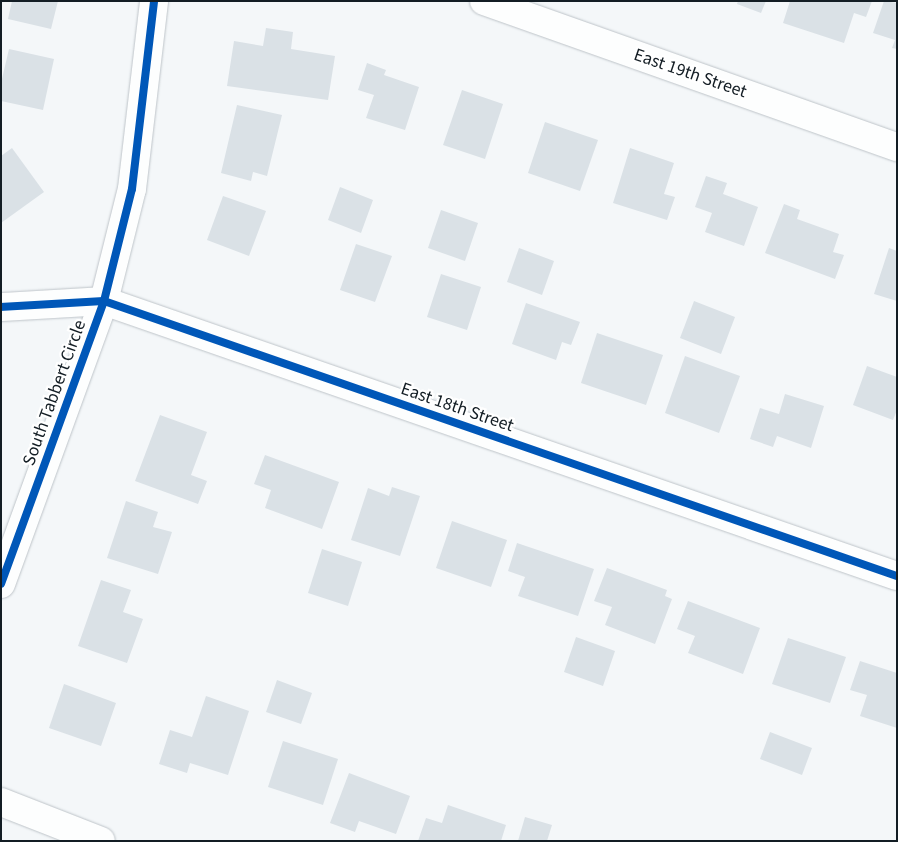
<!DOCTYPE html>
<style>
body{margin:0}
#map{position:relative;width:898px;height:842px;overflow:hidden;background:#f4f7f9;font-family:"Source Sans 3",sans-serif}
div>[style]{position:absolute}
.building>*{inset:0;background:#dae1e6}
.roads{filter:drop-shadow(0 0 1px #bec4c9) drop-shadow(0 0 1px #bec4c9)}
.minor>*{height:28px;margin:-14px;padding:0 14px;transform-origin:14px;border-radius:14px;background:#fdfefe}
.cycleway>*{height:8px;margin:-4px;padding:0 4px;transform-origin:4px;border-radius:4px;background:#0057b8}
span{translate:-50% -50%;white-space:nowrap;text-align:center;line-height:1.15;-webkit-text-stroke:4.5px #fff;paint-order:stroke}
.street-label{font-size:18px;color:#131d24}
.frame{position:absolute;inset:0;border:2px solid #131d24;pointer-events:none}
</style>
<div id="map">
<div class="building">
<div style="clip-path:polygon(12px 1px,58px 1px,51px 29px,8px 19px)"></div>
<div style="clip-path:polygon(738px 1px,766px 1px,761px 13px,737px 4px)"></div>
<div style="clip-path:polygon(790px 1px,872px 1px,866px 17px,854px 13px,844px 43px,783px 23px)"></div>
<div style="clip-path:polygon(884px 1px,897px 3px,897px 49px,892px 48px,895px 40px,873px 33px)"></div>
<div style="clip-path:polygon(266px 28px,293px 32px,291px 49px,335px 56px,328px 100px,227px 86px,234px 41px,263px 46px)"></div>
<div style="clip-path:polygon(9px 49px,54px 59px,43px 110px,1px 101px,1px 83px)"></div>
<div style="clip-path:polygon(367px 63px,386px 70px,384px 75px,419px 87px,405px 130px,366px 118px,374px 95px,358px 90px)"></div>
<div style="clip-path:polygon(462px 90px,503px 104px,485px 159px,443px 145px)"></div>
<div style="clip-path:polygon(237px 105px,282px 115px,267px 176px,253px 172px,251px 181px,221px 173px)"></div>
<div style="clip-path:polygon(545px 122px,598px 140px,580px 191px,528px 173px)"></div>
<div style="clip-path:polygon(12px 148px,44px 192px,1px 223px,1px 156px)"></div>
<div style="clip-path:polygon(630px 148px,674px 163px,664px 194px,675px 197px,667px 220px,613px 203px)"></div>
<div style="clip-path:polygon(706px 176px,727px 183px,723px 194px,758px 207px,744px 246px,705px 232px,712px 213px,695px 207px)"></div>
<div style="clip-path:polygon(340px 187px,373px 200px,361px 233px,328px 220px)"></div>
<div style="clip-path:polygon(223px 196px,266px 211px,249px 256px,207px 240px)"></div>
<div style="clip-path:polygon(784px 204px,800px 210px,797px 219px,839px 234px,833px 252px,844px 255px,835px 279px,765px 253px)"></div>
<div style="clip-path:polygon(441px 210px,478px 223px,465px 261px,428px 248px)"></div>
<div style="clip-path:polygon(356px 244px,392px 256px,375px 302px,340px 290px)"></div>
<div style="clip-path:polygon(519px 248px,554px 261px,542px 295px,507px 282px)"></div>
<div style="clip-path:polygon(889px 248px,897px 251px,897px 301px,874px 294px)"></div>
<div style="clip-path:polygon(441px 274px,481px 287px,467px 330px,427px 317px)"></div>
<div style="clip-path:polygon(694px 301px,735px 317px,721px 354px,680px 338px)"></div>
<div style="clip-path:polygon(526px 303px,580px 322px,571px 345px,562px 342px,556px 360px,512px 344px)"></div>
<div style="clip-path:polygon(597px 333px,663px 355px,646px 405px,581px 383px)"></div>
<div style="clip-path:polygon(685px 356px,740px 376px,719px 433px,665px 413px)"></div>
<div style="clip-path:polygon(867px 366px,897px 377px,897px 410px,893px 420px,853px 405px)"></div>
<div style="clip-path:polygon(785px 394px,824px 406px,811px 448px,777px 436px,773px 447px,750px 439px,760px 408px,779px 414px)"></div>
<div style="clip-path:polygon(160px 415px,207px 432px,191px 475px,207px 481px,198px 504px,135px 481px)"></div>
<div style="clip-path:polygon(265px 455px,339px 482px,322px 529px,265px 508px,271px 490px,254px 484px)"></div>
<div style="clip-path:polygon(392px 487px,420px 496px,400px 556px,351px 540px,368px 488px,389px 496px)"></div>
<div style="clip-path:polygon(126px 501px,158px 512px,153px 527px,172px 532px,158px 574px,107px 558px)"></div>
<div style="clip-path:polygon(452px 521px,507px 540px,491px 587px,436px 568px)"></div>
<div style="clip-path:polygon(517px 543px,594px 569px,578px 616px,518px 596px,525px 577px,508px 571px)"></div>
<div style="clip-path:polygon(322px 549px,362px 562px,348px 606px,308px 593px)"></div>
<div style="clip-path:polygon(607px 568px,667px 590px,665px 596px,672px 599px,655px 644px,605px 625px,612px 607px,594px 601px)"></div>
<div style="clip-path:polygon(101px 580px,131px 590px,123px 612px,143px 619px,127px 663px,78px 646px)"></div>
<div style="clip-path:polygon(688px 601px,760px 628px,743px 674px,688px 653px,695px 636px,677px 629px)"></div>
<div style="clip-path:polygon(576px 637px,615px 651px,603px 686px,564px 672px)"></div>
<div style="clip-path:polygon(788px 638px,846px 657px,830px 703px,772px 684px)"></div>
<div style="clip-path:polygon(860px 661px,897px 673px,897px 728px,860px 716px,867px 695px,850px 690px)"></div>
<div style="clip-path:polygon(277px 680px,312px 693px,301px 724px,266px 712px)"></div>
<div style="clip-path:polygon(64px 684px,116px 703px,101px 746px,49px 728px)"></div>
<div style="clip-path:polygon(206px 696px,249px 711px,228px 775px,190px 763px,187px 773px,159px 764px,170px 730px,192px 737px)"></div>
<div style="clip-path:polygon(770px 732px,812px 748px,802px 775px,760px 759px)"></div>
<div style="clip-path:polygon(283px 741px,338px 759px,323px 805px,268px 787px)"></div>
<div style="clip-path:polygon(349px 773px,410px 796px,396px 834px,359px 821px,355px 832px,330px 823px)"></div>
<div style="clip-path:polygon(448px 805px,506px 825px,501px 841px,418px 841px,426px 818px,442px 823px)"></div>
<div style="clip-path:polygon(525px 817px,552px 825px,547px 841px,518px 841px)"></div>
</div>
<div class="roads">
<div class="minor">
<div style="left:484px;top:1px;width:438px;rotate:19.5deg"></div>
<div style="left:1px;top:307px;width:103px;rotate:-3.3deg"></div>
<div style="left:104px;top:301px;width:839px;rotate:19.13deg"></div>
<div style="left:1px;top:584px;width:301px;rotate:-70deg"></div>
<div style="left:104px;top:301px;width:115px;rotate:-76deg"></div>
<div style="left:132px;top:189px;width:189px;rotate:-83.3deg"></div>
<div style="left:1px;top:802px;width:107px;rotate:21.3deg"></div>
</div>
</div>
<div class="cycleway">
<div style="left:1px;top:307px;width:103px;rotate:-3.3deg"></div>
<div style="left:104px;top:301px;width:839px;rotate:19.13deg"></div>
<div style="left:1px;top:584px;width:301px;rotate:-70deg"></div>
<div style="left:104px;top:301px;width:115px;rotate:-76deg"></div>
<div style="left:132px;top:189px;width:189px;rotate:-83.3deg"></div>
</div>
<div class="street-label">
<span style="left:690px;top:74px;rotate:19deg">East 19th Street</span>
<span style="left:55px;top:393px;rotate:-70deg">South Tabbert Circle</span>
<span style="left:457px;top:408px;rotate:19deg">East 18th Street</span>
</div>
<div class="frame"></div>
</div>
